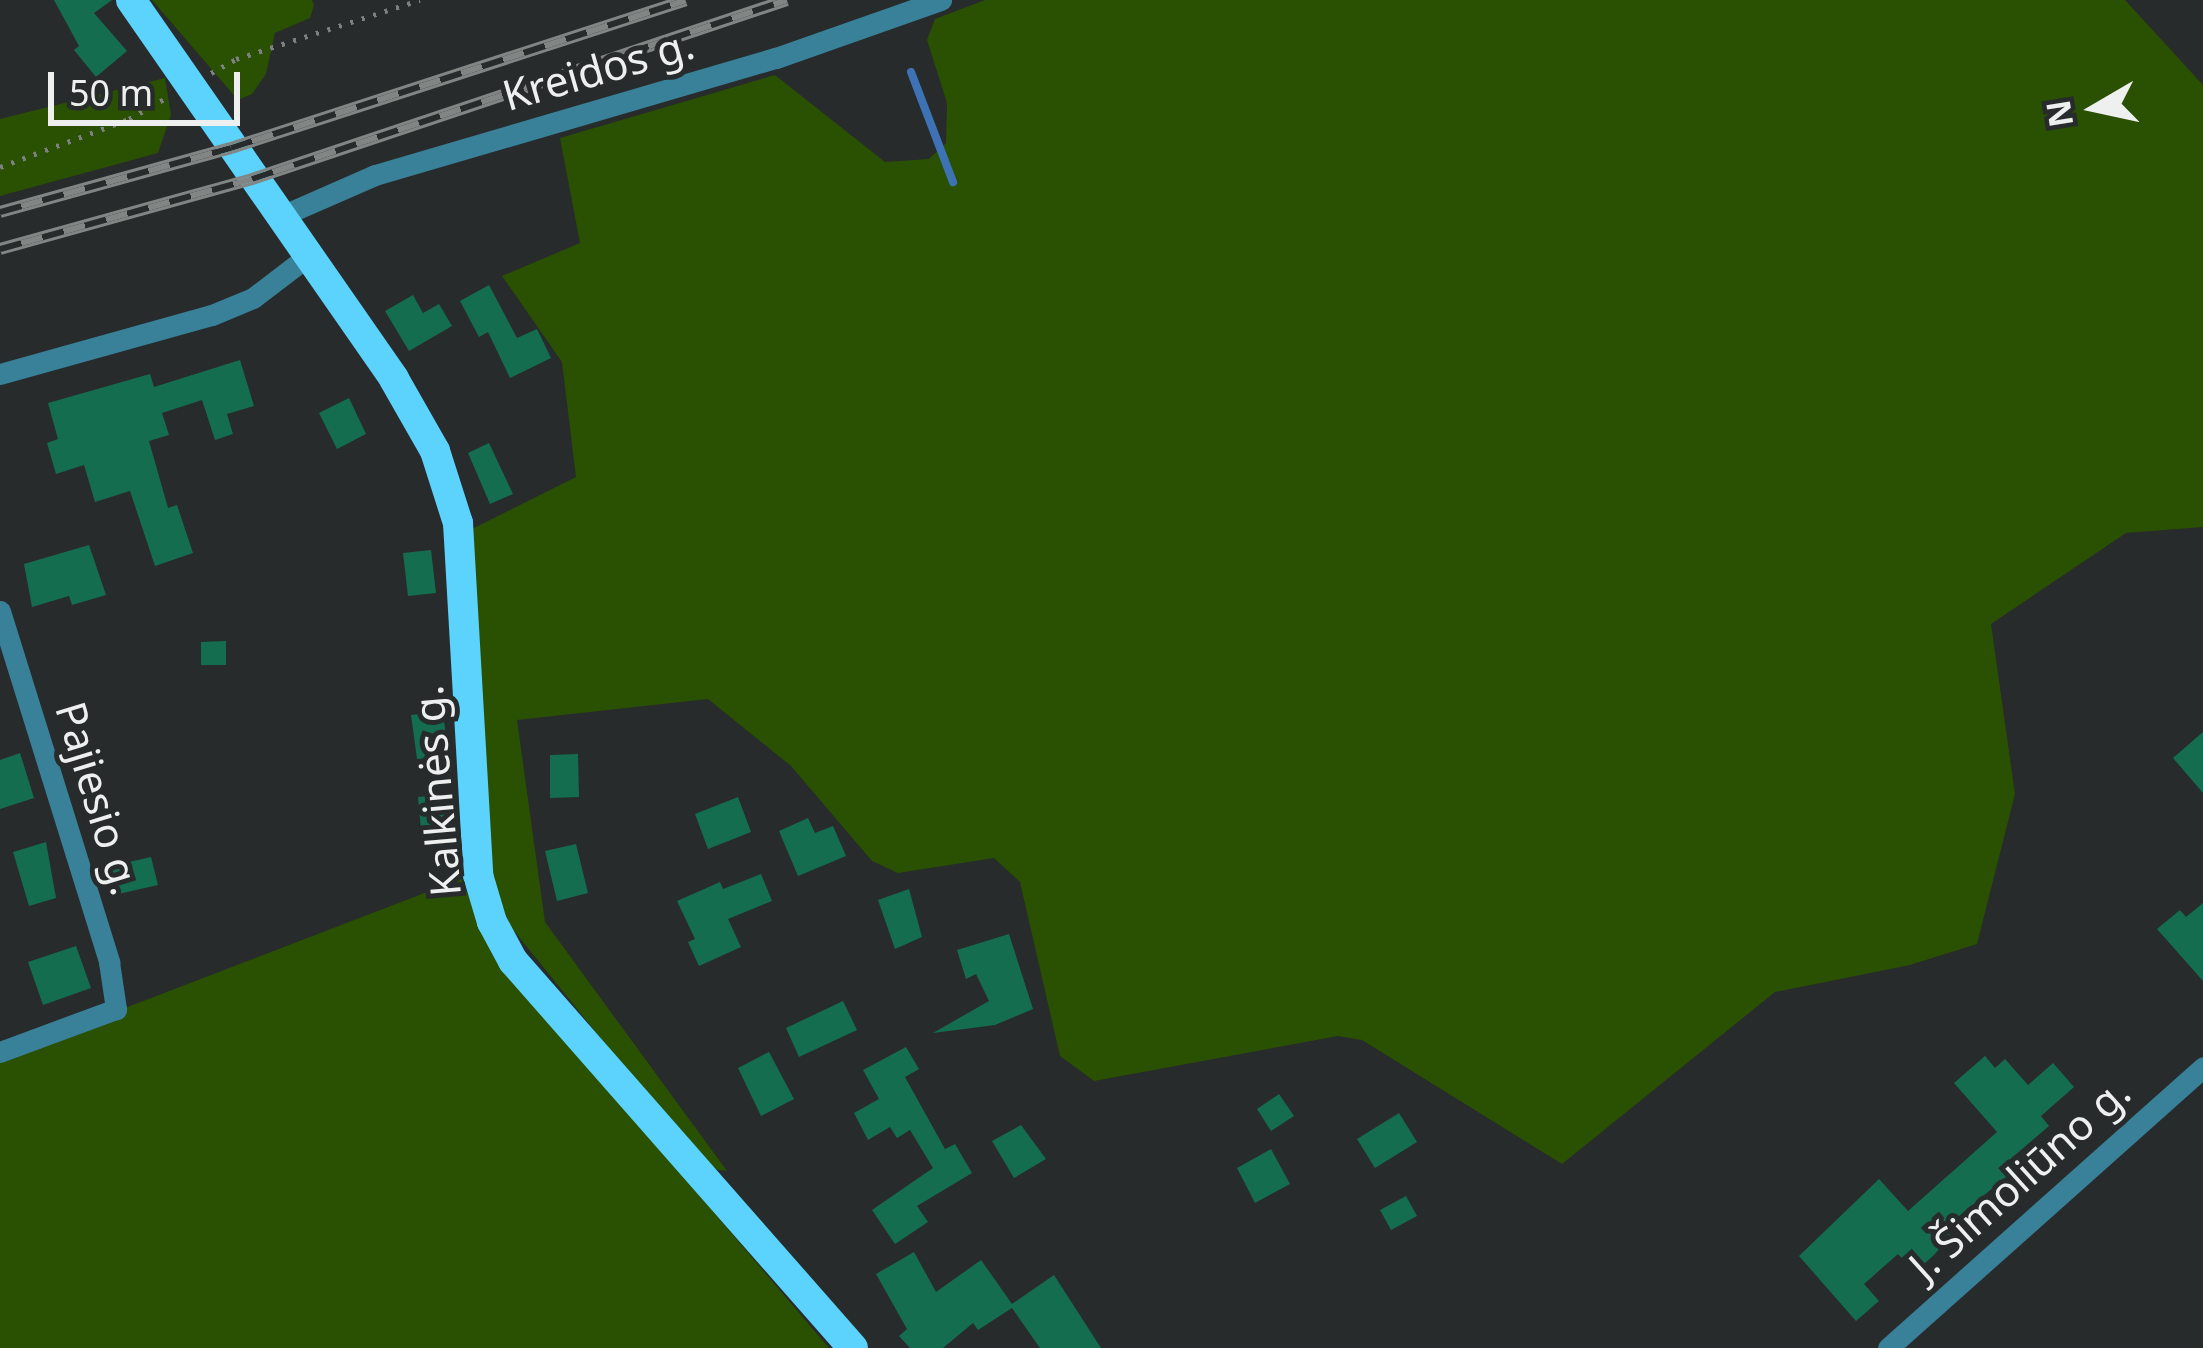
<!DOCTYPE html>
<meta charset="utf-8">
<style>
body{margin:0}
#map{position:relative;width:2203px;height:1348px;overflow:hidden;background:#272b2b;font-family:"Noto Sans",sans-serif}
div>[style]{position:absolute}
.green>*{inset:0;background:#2a5002}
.stream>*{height:8px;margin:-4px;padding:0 4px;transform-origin:4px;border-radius:4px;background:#3d73b5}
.building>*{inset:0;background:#156d4f}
.path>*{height:4.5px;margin-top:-2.25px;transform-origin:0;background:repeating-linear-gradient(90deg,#7e8181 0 3px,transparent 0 12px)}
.minor>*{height:21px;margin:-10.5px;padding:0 10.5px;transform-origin:10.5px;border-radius:10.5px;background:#398099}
.primary>*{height:30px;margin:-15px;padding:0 15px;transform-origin:15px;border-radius:15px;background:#5bd3fd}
.rail>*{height:12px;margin-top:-6px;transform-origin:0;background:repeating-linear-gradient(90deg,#272b2b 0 22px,#818584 0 44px);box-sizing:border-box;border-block:3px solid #818584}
span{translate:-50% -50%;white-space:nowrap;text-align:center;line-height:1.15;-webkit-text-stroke:10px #272b2b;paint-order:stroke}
.street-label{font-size:42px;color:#edf0ef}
.north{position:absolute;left:2035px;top:48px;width:120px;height:120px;-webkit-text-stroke:9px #272b2b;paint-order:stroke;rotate:261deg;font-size:33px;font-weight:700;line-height:48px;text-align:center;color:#edf0ef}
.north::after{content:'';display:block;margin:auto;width:42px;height:54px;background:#edf0ef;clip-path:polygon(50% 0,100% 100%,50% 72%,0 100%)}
.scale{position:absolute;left:48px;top:72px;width:192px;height:54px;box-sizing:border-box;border:6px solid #edf0ef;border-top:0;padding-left:15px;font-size:36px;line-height:42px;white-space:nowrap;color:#edf0ef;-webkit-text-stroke:9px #272b2b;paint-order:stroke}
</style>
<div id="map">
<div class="green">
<div style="clip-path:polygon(152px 0,312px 0,314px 5px,310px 18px,275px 33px,266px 74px,252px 94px,238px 100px)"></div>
<div style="clip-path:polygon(985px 0,2125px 0,2203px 85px,2203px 527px,2126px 533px,1991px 624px,2015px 794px,1977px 944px,1910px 965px,1775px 992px,1562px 1164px,1362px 1040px,1338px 1036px,1094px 1081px,1060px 1056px,1020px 882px,994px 858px,898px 873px,872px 861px,791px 766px,708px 699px,517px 720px,545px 922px,727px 1171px,705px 1168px,511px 927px,492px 883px,472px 529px,576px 477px,562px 362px,502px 276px,580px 243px,560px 138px,775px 75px,885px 162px,929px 159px,946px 143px,947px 103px,927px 40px,935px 19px)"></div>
<div style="clip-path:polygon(165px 78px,171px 115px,158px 153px,0 196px,0 119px)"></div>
<div style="clip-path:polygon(461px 879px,493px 953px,829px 1348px,0 1348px,0 1056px)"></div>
</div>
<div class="stream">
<div style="left:911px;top:72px;width:118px;rotate:69.1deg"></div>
</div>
<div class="building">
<div style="clip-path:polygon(54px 0,112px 0,94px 13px,127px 51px,96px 77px,74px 50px,79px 46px)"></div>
<div style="clip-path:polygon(489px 285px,517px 338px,537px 329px,551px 358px,510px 378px,488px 332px,479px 337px,460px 301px)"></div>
<div style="clip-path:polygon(413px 295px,423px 313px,439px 304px,452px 326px,409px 351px,385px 311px)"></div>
<div style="clip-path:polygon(240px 360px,254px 406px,227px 414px,233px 434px,215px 440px,202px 400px,162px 413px,169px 435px,149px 441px,168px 508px,177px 505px,193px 553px,155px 566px,130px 491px,95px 502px,84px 465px,56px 474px,47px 443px,58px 439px,48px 403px,150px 374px,154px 387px)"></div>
<div style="clip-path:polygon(349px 398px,366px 434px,337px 449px,319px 413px)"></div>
<div style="clip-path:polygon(489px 443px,513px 494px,490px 504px,468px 453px)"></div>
<div style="clip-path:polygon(89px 545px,106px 595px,72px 605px,69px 596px,32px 607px,24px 564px)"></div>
<div style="clip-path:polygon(431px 550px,436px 593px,408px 596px,403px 553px)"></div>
<div style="clip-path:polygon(226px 641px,226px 665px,201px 665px,201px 642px)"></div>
<div style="clip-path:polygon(443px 711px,448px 756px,417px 759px,411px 715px)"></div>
<div style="clip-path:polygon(2203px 732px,2203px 793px,2173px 758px)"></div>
<div style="clip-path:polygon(20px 753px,34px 798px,0 809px,0 760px)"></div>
<div style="clip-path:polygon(578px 754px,579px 797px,550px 798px,550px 755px)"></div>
<div style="clip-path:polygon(449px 794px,452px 839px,422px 841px,418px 797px)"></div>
<div style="clip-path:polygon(738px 797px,751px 832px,708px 849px,695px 814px)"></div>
<div style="clip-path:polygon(808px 818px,815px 833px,833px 826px,846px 856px,798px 876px,779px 831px)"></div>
<div style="clip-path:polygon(46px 842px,56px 898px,29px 906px,13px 852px)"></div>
<div style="clip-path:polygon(576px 844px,588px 893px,557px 901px,545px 851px)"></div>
<div style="clip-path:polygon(151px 857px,158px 885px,114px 895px,107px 867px)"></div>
<div style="clip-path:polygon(761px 874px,772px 901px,728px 919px,741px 947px,699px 966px,688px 942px,695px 939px,677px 901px,720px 882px,723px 889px)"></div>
<div style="clip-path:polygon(909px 889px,922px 937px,895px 949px,878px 900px)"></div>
<div style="clip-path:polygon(2203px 903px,2203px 981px,2157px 929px,2180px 910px,2186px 917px)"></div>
<div style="clip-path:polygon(1009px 934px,1033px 1009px,995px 1025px,933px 1033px,989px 1001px,976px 974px,966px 979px,957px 950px)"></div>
<div style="clip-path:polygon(76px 946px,91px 988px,43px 1005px,28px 962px)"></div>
<div style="clip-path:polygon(843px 1001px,857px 1030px,799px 1057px,786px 1028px)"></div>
<div style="clip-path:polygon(906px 1047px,919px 1069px,905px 1077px,945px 1149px,955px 1144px,972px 1173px,917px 1206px,928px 1222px,895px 1244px,872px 1210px,933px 1168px,910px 1130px,897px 1138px,890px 1127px,868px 1140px,854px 1113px,879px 1099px,863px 1070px)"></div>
<div style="clip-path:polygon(769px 1052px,794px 1099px,761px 1116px,738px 1068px)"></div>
<div style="clip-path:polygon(1985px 1056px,1995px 1068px,2005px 1059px,2028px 1085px,2053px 1063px,2074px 1087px,2041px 1116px,2049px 1126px,2000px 1168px,2007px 1176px,1945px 1228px,1951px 1235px,1934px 1255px,1915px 1272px,1898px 1254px,1864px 1284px,1879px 1301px,1856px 1321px,1799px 1256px,1879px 1179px,1908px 1211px,1997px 1132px,1954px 1083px)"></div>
<div style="clip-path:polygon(1279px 1094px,1294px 1116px,1271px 1131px,1257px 1109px)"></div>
<div style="clip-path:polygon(1399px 1113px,1417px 1142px,1375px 1168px,1357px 1139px)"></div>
<div style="clip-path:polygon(1021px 1125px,1046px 1159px,1014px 1178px,992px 1141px)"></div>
<div style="clip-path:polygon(1271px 1149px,1290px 1184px,1255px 1203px,1237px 1168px)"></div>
<div style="clip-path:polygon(1406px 1196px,1417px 1216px,1391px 1230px,1380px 1210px)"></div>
<div style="clip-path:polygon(914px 1252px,936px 1292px,981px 1260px,1012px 1304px,1054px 1275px,1101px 1348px,1040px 1348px,1012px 1308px,978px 1330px,973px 1323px,943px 1348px,910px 1348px,899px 1336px,907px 1329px,876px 1274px)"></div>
</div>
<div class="path">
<div style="left:211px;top:73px;width:29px;rotate:-29deg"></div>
<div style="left:236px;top:59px;width:193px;rotate:-17.8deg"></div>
<div style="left:0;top:167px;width:138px;rotate:-20.4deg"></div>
<div style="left:129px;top:119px;width:40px;rotate:-29.7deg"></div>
</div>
<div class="minor">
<div style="left:279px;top:217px;width:105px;rotate:-23.6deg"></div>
<div style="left:375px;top:175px;width:418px;rotate:-16.3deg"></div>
<div style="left:776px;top:58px;width:175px;rotate:-19.4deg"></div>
<div style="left:0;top:374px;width:220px;rotate:-15.6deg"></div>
<div style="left:212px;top:315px;width:44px;rotate:-22.5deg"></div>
<div style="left:253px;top:298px;width:69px;rotate:-37.4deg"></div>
<div style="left:0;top:611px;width:368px;rotate:72.7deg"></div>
<div style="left:109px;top:962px;width:48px;rotate:81.5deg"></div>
<div style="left:116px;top:1009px;width:124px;rotate:159.7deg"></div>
<div style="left:1888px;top:1348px;width:422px;rotate:-41.7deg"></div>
</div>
<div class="primary">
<div style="left:131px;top:0;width:461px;rotate:55.2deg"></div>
<div style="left:394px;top:379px;width:83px;rotate:60.3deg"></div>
<div style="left:435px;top:451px;width:76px;rotate:72.3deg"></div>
<div style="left:458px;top:523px;width:353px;rotate:86.7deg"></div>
<div style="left:478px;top:875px;width:49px;rotate:73.4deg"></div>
<div style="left:492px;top:922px;width:44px;rotate:61.7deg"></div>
<div style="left:513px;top:961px;width:515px;rotate:48.7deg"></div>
</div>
<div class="rail">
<div style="left:0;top:212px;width:240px;rotate:-15.5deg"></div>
<div style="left:231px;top:148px;width:478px;rotate:-18deg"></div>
<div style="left:0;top:249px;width:262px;rotate:-15.5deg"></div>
<div style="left:252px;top:179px;width:564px;rotate:-18.5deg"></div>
</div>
<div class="street-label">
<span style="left:598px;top:69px;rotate:-16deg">Kreidos g.</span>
<span style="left:436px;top:791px;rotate:-95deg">Kalkinės g.</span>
<span style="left:99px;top:798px;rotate:73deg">Pajiesio g.</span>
<span style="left:2019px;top:1178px;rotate:-42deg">J. Šimoliūno g.</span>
</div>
<div class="north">N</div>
<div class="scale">50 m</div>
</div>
